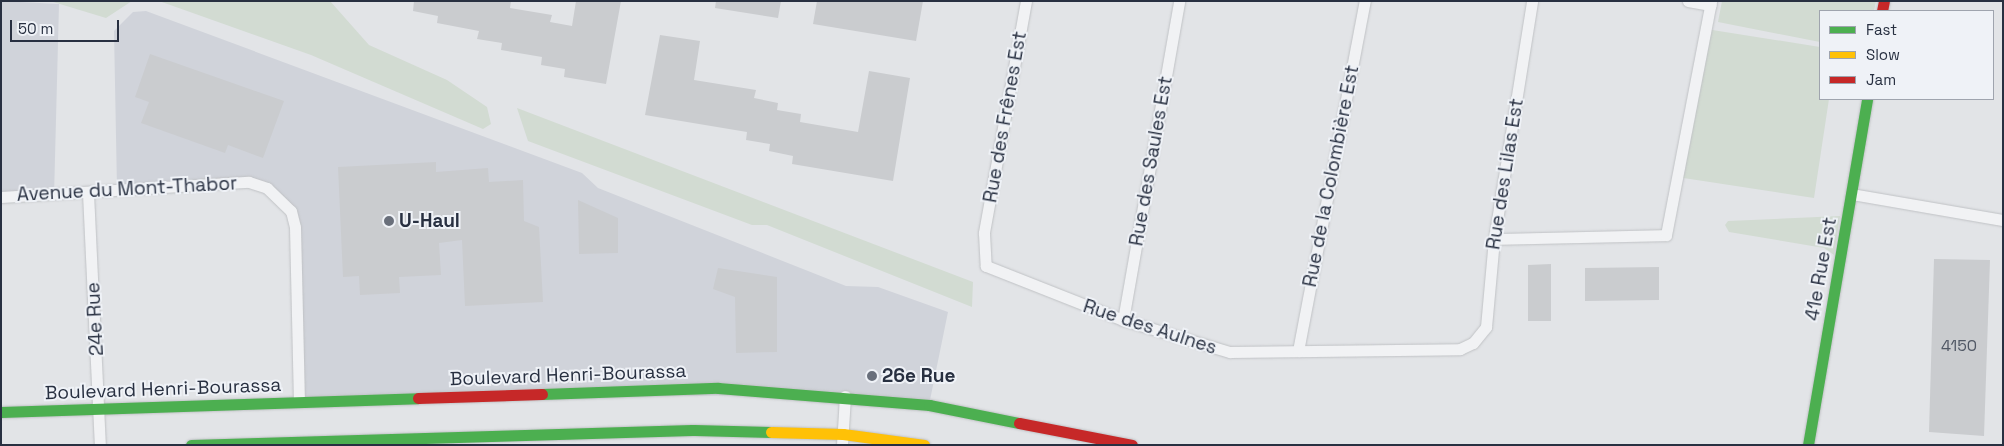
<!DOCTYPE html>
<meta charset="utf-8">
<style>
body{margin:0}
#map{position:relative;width:2004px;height:446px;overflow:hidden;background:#e2e4e7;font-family:"Space Grotesk",sans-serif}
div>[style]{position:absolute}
.built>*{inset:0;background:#d0d3da}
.green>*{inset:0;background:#d2dbd2}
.building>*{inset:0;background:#cacccf}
.roads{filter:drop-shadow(0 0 1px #c0c2c5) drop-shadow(0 0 1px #c0c2c5)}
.street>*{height:11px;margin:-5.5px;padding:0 5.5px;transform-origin:5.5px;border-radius:5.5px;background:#f1f2f4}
.fast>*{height:11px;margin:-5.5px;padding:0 5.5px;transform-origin:5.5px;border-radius:5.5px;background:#4caf50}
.slow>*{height:11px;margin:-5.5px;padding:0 5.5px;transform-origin:5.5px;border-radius:5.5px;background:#ffc107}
.jam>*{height:11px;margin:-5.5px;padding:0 5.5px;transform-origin:5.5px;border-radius:5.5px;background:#c62828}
.dots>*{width:14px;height:14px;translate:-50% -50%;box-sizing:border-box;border:2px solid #eff2f7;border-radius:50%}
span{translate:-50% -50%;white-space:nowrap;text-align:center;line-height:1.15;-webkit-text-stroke:4px #eff2f7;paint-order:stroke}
.number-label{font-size:16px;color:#515865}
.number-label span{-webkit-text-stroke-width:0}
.street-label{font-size:19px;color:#283041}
.poi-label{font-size:19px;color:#283041;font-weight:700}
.left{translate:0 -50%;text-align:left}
.frame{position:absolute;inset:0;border:2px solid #283041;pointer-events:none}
.legend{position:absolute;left:1819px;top:10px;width:175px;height:90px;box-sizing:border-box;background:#eff2f7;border:1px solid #9fa4ae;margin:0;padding:6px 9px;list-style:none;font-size:15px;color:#283041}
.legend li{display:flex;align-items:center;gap:10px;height:25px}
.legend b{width:25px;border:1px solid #9fa4ae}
.scale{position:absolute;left:10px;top:20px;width:109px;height:22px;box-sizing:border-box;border:2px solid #283041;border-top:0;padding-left:6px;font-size:15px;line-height:18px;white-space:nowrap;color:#283041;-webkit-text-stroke:4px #eff2f7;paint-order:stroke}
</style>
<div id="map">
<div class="built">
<div style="clip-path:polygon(1px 1px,59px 4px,54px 196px,1px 197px)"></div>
<div style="clip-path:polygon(146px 11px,582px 173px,598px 188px,846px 286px,878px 287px,948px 312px,929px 405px,828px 394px,299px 401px,291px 211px,249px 182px,117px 189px,114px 31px,133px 12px)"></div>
</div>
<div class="green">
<div style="clip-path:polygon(50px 1px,132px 1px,106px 18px)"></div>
<div style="clip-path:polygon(159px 1px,330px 1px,369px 45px,447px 80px,487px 107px,491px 124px,483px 129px,311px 55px)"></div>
<div style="clip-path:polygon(1722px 1px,1876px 1px,1874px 11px,1820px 11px,1820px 42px,1718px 22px)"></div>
<div style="clip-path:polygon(1706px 29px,1820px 47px,1820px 99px,1829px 99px,1814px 198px,1677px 177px)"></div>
<div style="clip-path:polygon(517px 108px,973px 282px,972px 307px,767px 225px,752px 225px,528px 141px)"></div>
<div style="clip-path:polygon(1840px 216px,1834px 255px,1824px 248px,1729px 232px,1725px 225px,1728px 221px)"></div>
</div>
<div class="building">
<div style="clip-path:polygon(414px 1px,511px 1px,510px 8px,552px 15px,550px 22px,572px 26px,576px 1px,621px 1px,606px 84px,564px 77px,565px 69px,541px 65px,542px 57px,501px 50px,502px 43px,477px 39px,479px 31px,437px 23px,438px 16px,413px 11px)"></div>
<div style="clip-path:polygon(716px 1px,781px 1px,778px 18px,715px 8px)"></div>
<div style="clip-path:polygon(817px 1px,923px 1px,916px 41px,813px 24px)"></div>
<div style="clip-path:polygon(660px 35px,700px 41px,694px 80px,756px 90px,754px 98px,778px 103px,777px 110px,801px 114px,800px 122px,858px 132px,869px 71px,910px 78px,893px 181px,792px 164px,793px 156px,769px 151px,770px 144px,746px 140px,747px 132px,645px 115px)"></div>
<div style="clip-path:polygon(150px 54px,284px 101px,263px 158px,228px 145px,225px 153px,141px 123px,149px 102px,135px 97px)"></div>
<div style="clip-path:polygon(436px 162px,436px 172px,488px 168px,489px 182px,523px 180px,524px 221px,539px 227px,543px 302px,465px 306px,462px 240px,439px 243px,441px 275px,399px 277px,400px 293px,360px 295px,359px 276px,343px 277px,338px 167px)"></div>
<div style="clip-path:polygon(578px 200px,618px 218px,618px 253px,579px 254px)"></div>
<div style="clip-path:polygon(1934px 259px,1990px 260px,1984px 436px,1929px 432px)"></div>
<div style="clip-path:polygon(1551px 264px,1551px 321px,1528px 321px,1528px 265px)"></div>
<div style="clip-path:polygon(1659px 267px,1659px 300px,1585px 301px,1585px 268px)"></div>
<div style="clip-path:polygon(718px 268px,777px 277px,777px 352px,736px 353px,735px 297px,713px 289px)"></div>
</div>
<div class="roads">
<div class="street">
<div style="left:1026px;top:1px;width:236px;rotate:100.3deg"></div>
<div style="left:984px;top:233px;width:33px;rotate:87deg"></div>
<div style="left:986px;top:266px;width:147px;rotate:21.5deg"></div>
<div style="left:1123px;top:320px;width:112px;rotate:16.7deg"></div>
<div style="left:1230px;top:352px;width:230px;rotate:-0.7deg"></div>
<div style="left:1460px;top:349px;width:14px;rotate:-25deg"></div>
<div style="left:1473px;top:343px;width:21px;rotate:-51deg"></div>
<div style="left:1486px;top:327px;width:88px;rotate:-84.8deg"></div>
<div style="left:1494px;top:239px;width:241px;rotate:-80.9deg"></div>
<div style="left:1688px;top:1px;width:23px;rotate:10deg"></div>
<div style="left:88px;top:193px;width:252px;rotate:87.3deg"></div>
<div style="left:1852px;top:194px;width:153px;rotate:9.8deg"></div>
<div style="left:1px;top:197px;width:248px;rotate:-3.5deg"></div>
<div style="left:249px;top:182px;width:19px;rotate:18deg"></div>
<div style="left:267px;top:188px;width:33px;rotate:44deg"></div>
<div style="left:291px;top:211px;width:16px;rotate:76deg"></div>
<div style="left:295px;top:227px;width:174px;rotate:88.7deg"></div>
<div style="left:1494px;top:239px;width:172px;rotate:-1.3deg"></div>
<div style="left:1666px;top:235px;width:238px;rotate:-79.1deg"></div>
<div style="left:1123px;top:320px;width:324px;rotate:-80deg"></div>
<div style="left:1298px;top:351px;width:356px;rotate:-79.2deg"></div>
<div style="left:842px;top:445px;width:49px;rotate:-86.5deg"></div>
</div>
<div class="fast">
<div style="left:542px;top:394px;width:176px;rotate:-2deg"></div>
<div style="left:718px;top:388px;width:212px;rotate:4.6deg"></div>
<div style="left:929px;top:405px;width:92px;rotate:11.3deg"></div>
<div style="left:1px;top:412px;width:417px;rotate:-1.9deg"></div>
<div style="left:191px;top:445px;width:501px;rotate:-1.71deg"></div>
<div style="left:692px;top:430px;width:79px;rotate:1.5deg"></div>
<div style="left:1808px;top:445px;width:351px;rotate:-80.3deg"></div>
</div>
<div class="slow">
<div style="left:771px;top:432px;width:72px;rotate:1.6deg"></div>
<div style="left:843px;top:434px;width:82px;rotate:7.7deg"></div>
</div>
<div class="jam">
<div style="left:1882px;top:11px;width:10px;rotate:-79deg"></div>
<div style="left:418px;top:398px;width:124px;rotate:-1.8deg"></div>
<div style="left:1019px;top:423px;width:115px;rotate:11deg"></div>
</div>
</div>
<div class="dots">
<div style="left:389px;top:221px;background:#696f7b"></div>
<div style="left:872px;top:376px;background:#696f7b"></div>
</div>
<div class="number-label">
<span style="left:1959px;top:346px">4150</span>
</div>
<div class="street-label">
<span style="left:1005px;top:117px;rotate:-80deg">Rue des Frênes Est</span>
<span style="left:1151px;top:161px;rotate:-80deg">Rue des Saules Est</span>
<span style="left:1505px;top:174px;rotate:-81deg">Rue des Lilas Est</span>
<span style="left:1331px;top:176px;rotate:-79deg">Rue de la Colombière Est</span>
<span style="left:127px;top:189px;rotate:-3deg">Avenue du Mont-Thabor</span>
<span style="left:1821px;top:269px;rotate:-80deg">41e Rue Est</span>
<span style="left:95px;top:319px;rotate:-93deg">24e Rue</span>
<span style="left:1150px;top:327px;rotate:18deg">Rue des Aulnes</span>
<span style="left:568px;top:375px;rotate:-2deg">Boulevard Henri-Bourassa</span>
<span style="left:163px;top:389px;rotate:-2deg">Boulevard Henri-Bourassa</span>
</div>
<div class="poi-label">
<span class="left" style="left:399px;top:221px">U-Haul</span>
<span class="left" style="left:882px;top:376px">26e Rue</span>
</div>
<div class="frame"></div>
<ul class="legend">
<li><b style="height:6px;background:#4caf50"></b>Fast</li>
<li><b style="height:6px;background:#ffc107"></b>Slow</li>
<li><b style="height:6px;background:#c62828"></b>Jam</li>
</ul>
<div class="scale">50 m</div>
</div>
